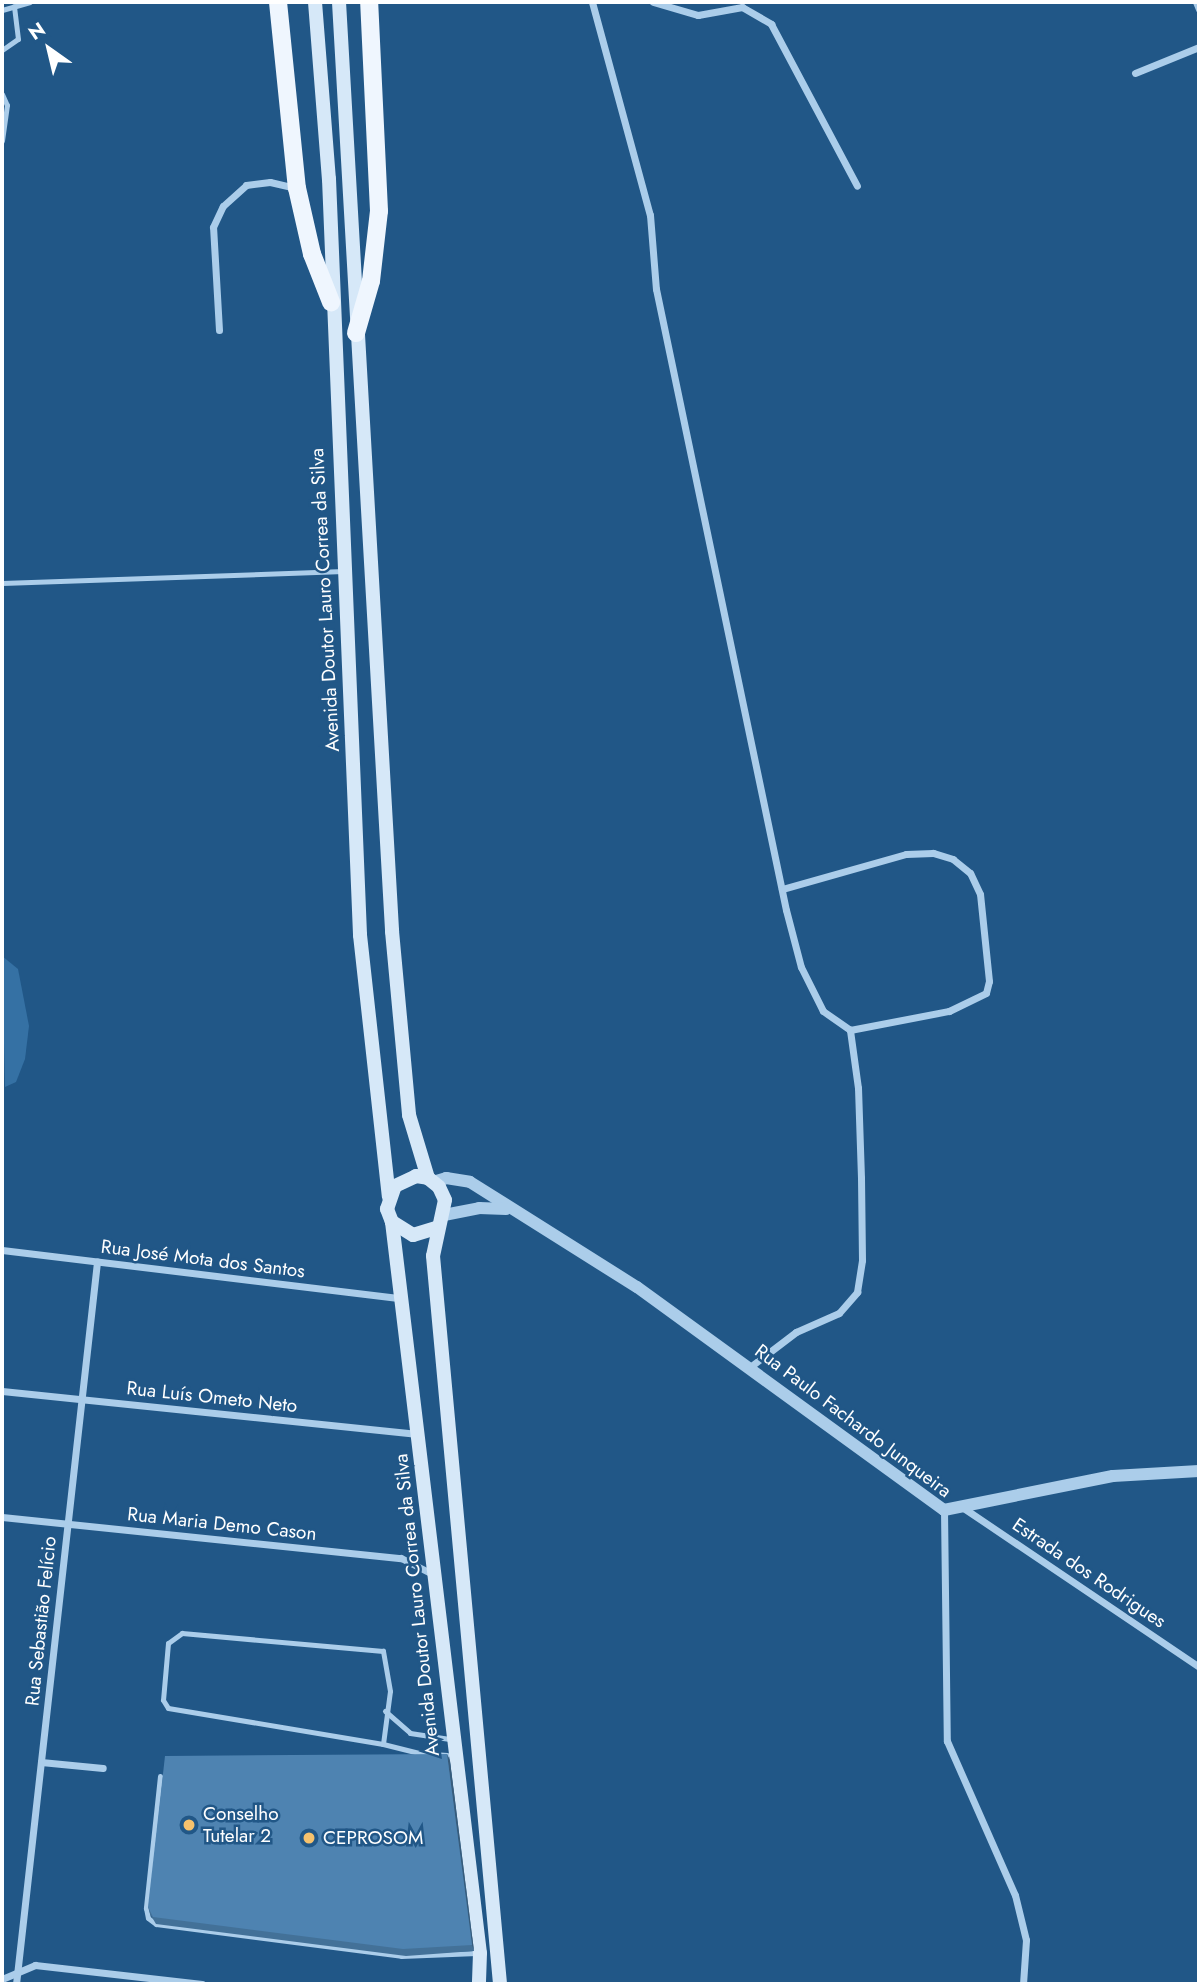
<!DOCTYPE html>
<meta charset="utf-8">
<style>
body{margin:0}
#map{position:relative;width:1201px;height:1986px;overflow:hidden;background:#215787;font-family:Jost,sans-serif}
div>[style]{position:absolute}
.green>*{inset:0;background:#3571a4}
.service>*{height:5px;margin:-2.5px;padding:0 2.5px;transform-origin:2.5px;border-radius:2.5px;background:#abcdea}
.minor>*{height:7px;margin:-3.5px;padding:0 3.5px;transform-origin:3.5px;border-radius:3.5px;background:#abcdea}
.tertiary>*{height:12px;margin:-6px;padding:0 6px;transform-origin:6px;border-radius:6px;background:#abcdea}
.secondary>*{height:14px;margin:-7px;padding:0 7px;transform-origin:7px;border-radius:7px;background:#d6e8f8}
.primary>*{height:18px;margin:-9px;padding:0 9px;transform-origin:9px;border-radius:9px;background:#eff6fe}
.wall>*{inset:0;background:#437198}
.shaded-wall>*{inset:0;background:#375c7c}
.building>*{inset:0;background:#4e83b1}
.dots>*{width:19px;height:19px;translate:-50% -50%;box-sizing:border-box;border:4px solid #215787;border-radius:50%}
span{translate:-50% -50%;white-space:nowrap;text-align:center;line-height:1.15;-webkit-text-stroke:5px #215787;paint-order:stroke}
.street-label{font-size:19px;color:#fff}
.poi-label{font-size:19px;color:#fff}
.left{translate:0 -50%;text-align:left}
.frame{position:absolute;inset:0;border:4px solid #fff;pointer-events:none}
.north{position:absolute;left:14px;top:14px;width:70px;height:70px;-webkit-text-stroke:5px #215787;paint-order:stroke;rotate:326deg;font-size:19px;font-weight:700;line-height:28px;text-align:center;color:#fff}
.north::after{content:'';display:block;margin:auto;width:24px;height:32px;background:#fff;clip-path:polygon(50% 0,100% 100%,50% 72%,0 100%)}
</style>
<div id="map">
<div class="green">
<div style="clip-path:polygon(2px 956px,18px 969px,29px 1026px,25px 1059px,16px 1082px,5px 1087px)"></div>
</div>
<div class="service">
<div style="left:2px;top:10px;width:29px;rotate:-16deg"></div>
<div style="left:2px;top:50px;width:19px;rotate:-35deg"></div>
<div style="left:18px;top:39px;width:33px;rotate:-97deg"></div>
<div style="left:2px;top:94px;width:12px;rotate:66deg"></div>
<div style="left:7px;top:105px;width:36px;rotate:98deg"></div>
<div style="left:2px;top:583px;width:342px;rotate:-2deg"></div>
<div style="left:385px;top:1711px;width:33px;rotate:41deg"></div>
<div style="left:410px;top:1733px;width:40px;rotate:8.5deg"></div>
<div style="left:383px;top:1744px;width:53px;rotate:-82.5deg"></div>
<div style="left:390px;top:1691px;width:41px;rotate:-99.9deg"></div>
<div style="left:383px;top:1651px;width:202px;rotate:-174.9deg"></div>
<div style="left:182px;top:1633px;width:17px;rotate:144deg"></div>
<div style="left:168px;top:1643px;width:57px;rotate:95deg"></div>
<div style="left:163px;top:1700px;width:9px;rotate:58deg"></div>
<div style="left:168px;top:1708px;width:218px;rotate:9.5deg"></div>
<div style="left:383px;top:1744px;width:37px;rotate:14deg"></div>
<div style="left:419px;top:1753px;width:6px;rotate:81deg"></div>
<div style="left:419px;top:1753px;width:28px;rotate:4deg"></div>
<div style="left:160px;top:1776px;width:133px;rotate:96.1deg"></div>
<div style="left:146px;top:1908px;width:10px;rotate:79deg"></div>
<div style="left:148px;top:1918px;width:10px;rotate:37deg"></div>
<div style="left:156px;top:1924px;width:247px;rotate:7.4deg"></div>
<div style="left:401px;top:1956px;width:76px;rotate:-2.3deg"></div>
</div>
<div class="minor">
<div style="left:592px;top:2px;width:221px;rotate:74.8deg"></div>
<div style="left:650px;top:215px;width:74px;rotate:85.4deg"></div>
<div style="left:656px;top:289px;width:634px;rotate:78.18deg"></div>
<div style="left:786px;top:910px;width:59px;rotate:75.3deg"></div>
<div style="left:801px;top:967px;width:49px;rotate:63.4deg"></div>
<div style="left:823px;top:1011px;width:33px;rotate:35deg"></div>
<div style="left:850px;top:1030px;width:101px;rotate:-10.9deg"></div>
<div style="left:949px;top:1011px;width:41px;rotate:-25.9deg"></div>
<div style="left:986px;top:993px;width:12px;rotate:-76deg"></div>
<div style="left:989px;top:981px;width:87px;rotate:-95.9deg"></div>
<div style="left:980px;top:894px;width:23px;rotate:-115deg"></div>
<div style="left:970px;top:873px;width:22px;rotate:-141deg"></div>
<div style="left:953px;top:859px;width:21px;rotate:-163deg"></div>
<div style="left:933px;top:853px;width:27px;rotate:178deg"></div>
<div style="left:906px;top:854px;width:129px;rotate:164.2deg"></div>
<div style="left:653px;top:2px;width:47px;rotate:16.1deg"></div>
<div style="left:698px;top:15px;width:45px;rotate:-10.3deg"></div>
<div style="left:742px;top:7px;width:34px;rotate:30deg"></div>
<div style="left:771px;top:24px;width:183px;rotate:62deg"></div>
<div style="left:1196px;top:2px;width:8px;rotate:67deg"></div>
<div style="left:1135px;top:73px;width:69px;rotate:-22.1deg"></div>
<div style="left:219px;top:330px;width:103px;rotate:-93.3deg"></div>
<div style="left:213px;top:227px;width:23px;rotate:-65deg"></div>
<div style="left:223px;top:206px;width:31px;rotate:-42deg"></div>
<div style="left:246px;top:185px;width:24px;rotate:-7deg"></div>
<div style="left:270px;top:182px;width:28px;rotate:13deg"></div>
<div style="left:2px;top:1250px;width:401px;rotate:6.9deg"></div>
<div style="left:750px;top:1367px;width:58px;rotate:-37.3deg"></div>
<div style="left:796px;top:1332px;width:47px;rotate:-23.8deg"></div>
<div style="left:839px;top:1313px;width:28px;rotate:-49deg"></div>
<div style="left:857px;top:1292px;width:32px;rotate:-81deg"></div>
<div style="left:862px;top:1260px;width:82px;rotate:-90.7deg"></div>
<div style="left:861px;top:1178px;width:90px;rotate:-91.9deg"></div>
<div style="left:858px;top:1088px;width:59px;rotate:-97.9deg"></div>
<div style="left:2px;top:1391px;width:418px;rotate:5.9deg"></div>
<div style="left:962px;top:1507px;width:286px;rotate:34deg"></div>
<div style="left:944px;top:1510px;width:231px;rotate:89.3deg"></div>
<div style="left:947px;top:1741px;width:168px;rotate:66.2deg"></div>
<div style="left:1015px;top:1895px;width:46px;rotate:76.3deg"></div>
<div style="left:1026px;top:1940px;width:44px;rotate:93.9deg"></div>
<div style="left:2px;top:1517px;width:401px;rotate:5.9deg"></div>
<div style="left:401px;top:1558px;width:38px;rotate:27deg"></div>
<div style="left:41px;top:1762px;width:62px;rotate:5.5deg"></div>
<div style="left:2px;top:1979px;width:36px;rotate:-23deg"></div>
<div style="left:35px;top:1965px;width:168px;rotate:6.5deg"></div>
<div style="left:16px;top:1984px;width:727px;rotate:-83.6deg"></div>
</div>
<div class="tertiary">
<div style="left:433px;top:1182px;width:14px;rotate:-17deg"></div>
<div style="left:446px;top:1178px;width:24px;rotate:9deg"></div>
<div style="left:470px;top:1182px;width:197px;rotate:32.2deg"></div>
<div style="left:637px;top:1287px;width:379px;rotate:36deg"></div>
<div style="left:944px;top:1510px;width:172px;rotate:-11.4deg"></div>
<div style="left:1113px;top:1476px;width:86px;rotate:-3.3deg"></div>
<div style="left:444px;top:1215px;width:36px;rotate:-11deg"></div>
<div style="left:479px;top:1208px;width:27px;rotate:2deg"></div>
</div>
<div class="secondary">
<div style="left:315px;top:2px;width:178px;rotate:85.5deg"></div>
<div style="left:329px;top:179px;width:757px;rotate:87.65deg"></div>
<div style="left:360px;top:935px;width:263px;rotate:83.7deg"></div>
<div style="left:339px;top:2px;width:931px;rotate:86.73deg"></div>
<div style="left:392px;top:931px;width:185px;rotate:84.7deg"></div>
<div style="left:409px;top:1115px;width:66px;rotate:73.2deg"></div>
<div style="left:392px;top:1222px;width:736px;rotate:83.14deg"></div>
<div style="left:480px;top:1953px;width:31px;rotate:92deg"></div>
<div style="left:436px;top:1228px;width:24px;rotate:163deg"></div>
<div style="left:413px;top:1235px;width:25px;rotate:-148deg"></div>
<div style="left:392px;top:1222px;width:14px;rotate:-111deg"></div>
<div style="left:387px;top:1209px;width:24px;rotate:-71deg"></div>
<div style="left:395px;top:1186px;width:23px;rotate:-25deg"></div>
<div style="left:416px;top:1176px;width:12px;rotate:9deg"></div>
<div style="left:428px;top:1178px;width:14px;rotate:39deg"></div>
<div style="left:439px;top:1187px;width:14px;rotate:65deg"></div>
<div style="left:445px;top:1200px;width:57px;rotate:102.1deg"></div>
<div style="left:433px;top:1256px;width:731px;rotate:84.74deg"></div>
</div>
<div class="primary">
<div style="left:278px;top:2px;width:187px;rotate:84.2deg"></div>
<div style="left:297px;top:188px;width:68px;rotate:77.2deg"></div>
<div style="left:312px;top:254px;width:52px;rotate:68.4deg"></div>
<div style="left:356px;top:333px;width:54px;rotate:-73.9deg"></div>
<div style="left:371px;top:281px;width:70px;rotate:-83.5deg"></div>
<div style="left:379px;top:211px;width:209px;rotate:-92.7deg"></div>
</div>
<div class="wall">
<div style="clip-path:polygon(447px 1754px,450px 1761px,474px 1951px,406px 1956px,156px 1924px,150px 1914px,148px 1907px)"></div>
</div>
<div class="shaded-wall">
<div style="clip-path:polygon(447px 1754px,450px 1761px,474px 1951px,472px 1945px)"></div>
</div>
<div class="building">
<div style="clip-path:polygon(447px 1754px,472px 1945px,403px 1949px,153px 1917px,148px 1907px,165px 1756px)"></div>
</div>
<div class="dots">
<div style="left:189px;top:1825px;background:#f6c26d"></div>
<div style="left:309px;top:1838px;background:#f6c26d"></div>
</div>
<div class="street-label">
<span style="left:325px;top:600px;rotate:-93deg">Avenida Doutor Lauro Correa da Silva</span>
<span style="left:203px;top:1259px;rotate:7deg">Rua José Mota dos Santos</span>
<span style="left:212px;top:1397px;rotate:6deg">Rua Luís Ometo Neto</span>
<span style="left:853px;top:1421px;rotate:37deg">Rua Paulo Fachardo Junqueira</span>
<span style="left:222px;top:1524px;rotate:6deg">Rua Maria Demo Cason</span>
<span style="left:1089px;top:1573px;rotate:34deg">Estrada dos Rodrigues</span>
<span style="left:417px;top:1605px;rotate:-96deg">Avenida Doutor Lauro Correa da Silva</span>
<span style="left:41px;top:1621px;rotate:-84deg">Rua Sebastião Felício</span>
</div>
<div class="poi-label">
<span class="left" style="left:203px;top:1825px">Conselho<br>Tutelar 2</span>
<span class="left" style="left:323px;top:1838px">CEPROSOM</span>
</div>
<div class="frame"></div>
<div class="north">N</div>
</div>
